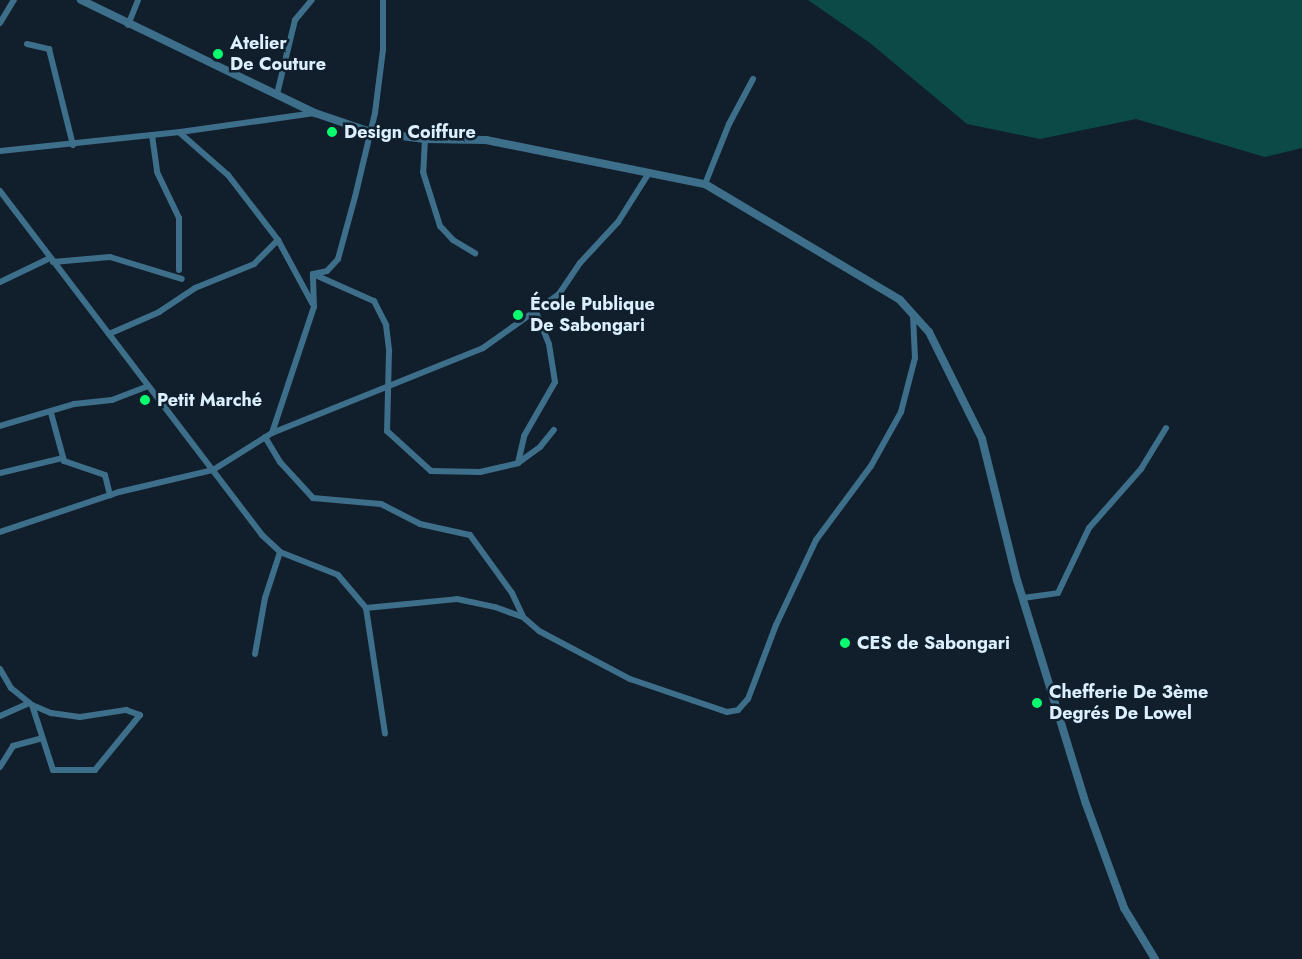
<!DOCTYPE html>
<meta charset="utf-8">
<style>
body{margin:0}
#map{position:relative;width:1302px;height:959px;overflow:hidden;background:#111e2b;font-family:Jost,sans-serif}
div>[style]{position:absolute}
.water>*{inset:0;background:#0b4a47}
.minor>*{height:6px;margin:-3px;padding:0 3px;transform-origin:3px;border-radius:3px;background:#3d6e8a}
.tertiary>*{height:8px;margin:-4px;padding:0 4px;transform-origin:4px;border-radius:4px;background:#3d6e8a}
.dots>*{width:16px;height:16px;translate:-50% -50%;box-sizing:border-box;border:3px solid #111e2b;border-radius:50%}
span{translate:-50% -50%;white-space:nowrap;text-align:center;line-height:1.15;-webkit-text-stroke:5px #111e2b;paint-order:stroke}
.poi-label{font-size:18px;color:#dbefff;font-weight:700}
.left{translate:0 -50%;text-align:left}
</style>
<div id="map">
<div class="water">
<div style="clip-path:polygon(808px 0,1302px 0,1302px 148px,1265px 157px,1136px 119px,1040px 139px,967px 124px,870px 43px)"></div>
</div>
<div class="minor">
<div style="left:0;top:23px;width:27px;rotate:-59deg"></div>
<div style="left:128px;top:25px;width:27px;rotate:-68deg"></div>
<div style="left:27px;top:44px;width:23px;rotate:13deg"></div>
<div style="left:49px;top:49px;width:99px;rotate:76deg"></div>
<div style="left:277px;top:94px;width:76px;rotate:-76.3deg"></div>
<div style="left:295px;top:20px;width:26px;rotate:-50deg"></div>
<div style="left:180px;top:133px;width:64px;rotate:41.2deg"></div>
<div style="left:228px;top:175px;width:82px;rotate:52.4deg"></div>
<div style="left:278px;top:240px;width:72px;rotate:61.6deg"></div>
<div style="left:152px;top:135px;width:37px;rotate:82deg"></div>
<div style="left:157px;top:172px;width:51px;rotate:64.4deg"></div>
<div style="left:179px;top:218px;width:52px;rotate:90deg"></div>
<div style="left:425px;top:139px;width:33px;rotate:93deg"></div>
<div style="left:423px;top:172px;width:57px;rotate:72.5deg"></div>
<div style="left:440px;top:226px;width:19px;rotate:47deg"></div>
<div style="left:453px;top:240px;width:26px;rotate:31deg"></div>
<div style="left:0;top:151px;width:181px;rotate:-6deg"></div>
<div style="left:180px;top:132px;width:136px;rotate:-8deg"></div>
<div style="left:705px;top:184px;width:65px;rotate:-68.2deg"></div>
<div style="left:729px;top:124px;width:51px;rotate:-61.9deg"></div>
<div style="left:0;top:191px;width:432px;rotate:52.7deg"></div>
<div style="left:262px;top:535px;width:25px;rotate:43deg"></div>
<div style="left:280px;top:552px;width:62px;rotate:21.6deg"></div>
<div style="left:338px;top:575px;width:43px;rotate:49.7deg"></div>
<div style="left:366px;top:608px;width:91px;rotate:-5.6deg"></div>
<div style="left:457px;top:599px;width:39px;rotate:12deg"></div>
<div style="left:495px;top:607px;width:30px;rotate:20deg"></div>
<div style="left:523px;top:617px;width:21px;rotate:41deg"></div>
<div style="left:539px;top:631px;width:103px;rotate:27.8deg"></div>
<div style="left:630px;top:679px;width:102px;rotate:18.8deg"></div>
<div style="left:727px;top:712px;width:11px;rotate:-10deg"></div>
<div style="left:738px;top:710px;width:15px;rotate:-48deg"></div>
<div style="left:748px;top:699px;width:79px;rotate:-69.3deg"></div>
<div style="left:776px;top:625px;width:94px;rotate:-64.8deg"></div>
<div style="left:816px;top:540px;width:92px;rotate:-53.4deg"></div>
<div style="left:871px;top:466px;width:62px;rotate:-60.9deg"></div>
<div style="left:901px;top:412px;width:56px;rotate:-75.5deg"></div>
<div style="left:915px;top:358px;width:43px;rotate:-92.7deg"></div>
<div style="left:53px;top:262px;width:57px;rotate:-5deg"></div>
<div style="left:110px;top:257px;width:75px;rotate:17deg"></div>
<div style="left:313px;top:274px;width:67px;rotate:23.9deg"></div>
<div style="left:374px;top:301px;width:27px;rotate:63deg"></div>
<div style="left:386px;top:325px;width:26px;rotate:83deg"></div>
<div style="left:389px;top:351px;width:80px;rotate:91.4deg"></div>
<div style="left:387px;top:431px;width:59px;rotate:42.3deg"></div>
<div style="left:431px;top:471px;width:49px;rotate:1.2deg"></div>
<div style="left:480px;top:472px;width:39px;rotate:-13deg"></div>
<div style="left:518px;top:463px;width:27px;rotate:-36deg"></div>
<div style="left:540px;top:447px;width:22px;rotate:-51deg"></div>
<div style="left:313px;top:274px;width:14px;rotate:-12deg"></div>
<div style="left:327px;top:271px;width:16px;rotate:-47deg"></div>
<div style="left:338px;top:259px;width:64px;rotate:-74.7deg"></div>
<div style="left:355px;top:197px;width:86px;rotate:-76.6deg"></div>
<div style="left:375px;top:113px;width:64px;rotate:-82.8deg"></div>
<div style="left:383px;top:50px;width:50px;rotate:-90deg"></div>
<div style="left:0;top:282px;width:55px;rotate:-25.6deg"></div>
<div style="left:109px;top:334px;width:55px;rotate:-23.7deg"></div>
<div style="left:159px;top:312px;width:43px;rotate:-33.7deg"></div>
<div style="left:195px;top:288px;width:64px;rotate:-22.1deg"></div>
<div style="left:254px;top:264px;width:34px;rotate:-45deg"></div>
<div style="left:51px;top:413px;width:50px;rotate:74.8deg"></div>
<div style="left:64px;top:461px;width:43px;rotate:18.9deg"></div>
<div style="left:105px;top:475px;width:21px;rotate:76deg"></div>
<div style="left:0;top:426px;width:77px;rotate:-16.6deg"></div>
<div style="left:74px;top:404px;width:38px;rotate:-6deg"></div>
<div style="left:112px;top:400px;width:39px;rotate:-21deg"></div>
<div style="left:272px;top:433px;width:227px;rotate:-21.9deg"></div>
<div style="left:483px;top:348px;width:93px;rotate:-35.4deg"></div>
<div style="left:559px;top:294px;width:37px;rotate:-56deg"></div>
<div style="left:580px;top:263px;width:56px;rotate:-47.2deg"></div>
<div style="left:618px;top:222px;width:58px;rotate:-57.7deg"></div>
<div style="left:265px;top:437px;width:29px;rotate:59deg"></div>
<div style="left:280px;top:462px;width:49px;rotate:47.5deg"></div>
<div style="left:313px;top:498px;width:68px;rotate:5deg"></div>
<div style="left:381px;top:504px;width:44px;rotate:27.1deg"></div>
<div style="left:420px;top:524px;width:51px;rotate:12.4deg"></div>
<div style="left:470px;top:535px;width:72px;rotate:54.1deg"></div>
<div style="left:512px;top:593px;width:26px;rotate:65deg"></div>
<div style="left:518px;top:463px;width:28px;rotate:-77deg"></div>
<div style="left:524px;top:436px;width:62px;rotate:-60.1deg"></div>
<div style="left:555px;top:382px;width:38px;rotate:-99deg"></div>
<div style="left:549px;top:344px;width:35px;rotate:-112deg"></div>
<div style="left:0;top:473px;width:65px;rotate:-13.4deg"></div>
<div style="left:0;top:532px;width:126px;rotate:-18.6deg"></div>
<div style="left:119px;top:492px;width:97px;rotate:-13.2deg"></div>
<div style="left:213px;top:470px;width:70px;rotate:-32.1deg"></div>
<div style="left:272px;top:433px;width:133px;rotate:-71.6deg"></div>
<div style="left:314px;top:307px;width:33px;rotate:-92deg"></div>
<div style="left:1023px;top:598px;width:35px;rotate:-8deg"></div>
<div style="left:1058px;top:593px;width:72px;rotate:-64.5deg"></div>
<div style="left:1089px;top:528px;width:79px;rotate:-48.6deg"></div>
<div style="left:1141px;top:469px;width:48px;rotate:-58.6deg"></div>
<div style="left:366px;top:608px;width:127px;rotate:81.4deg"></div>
<div style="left:255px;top:654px;width:57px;rotate:-79.9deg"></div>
<div style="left:265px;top:598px;width:48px;rotate:-71.9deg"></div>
<div style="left:0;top:669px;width:22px;rotate:60deg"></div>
<div style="left:11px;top:688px;width:27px;rotate:39deg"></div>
<div style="left:32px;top:705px;width:21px;rotate:23deg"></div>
<div style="left:51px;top:713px;width:29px;rotate:8deg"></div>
<div style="left:80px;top:717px;width:47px;rotate:-8.7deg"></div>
<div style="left:126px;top:710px;width:15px;rotate:20deg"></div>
<div style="left:140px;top:715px;width:71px;rotate:129.3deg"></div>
<div style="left:95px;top:770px;width:42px;rotate:180deg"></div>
<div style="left:53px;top:770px;width:68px;rotate:-107.9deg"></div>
<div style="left:0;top:716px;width:32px;rotate:-24deg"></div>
<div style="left:0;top:767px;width:25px;rotate:-58deg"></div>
<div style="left:13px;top:746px;width:28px;rotate:-15deg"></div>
</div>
<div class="tertiary">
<div style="left:81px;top:0;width:260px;rotate:25.8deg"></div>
<div style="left:315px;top:113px;width:59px;rotate:18.7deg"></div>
<div style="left:371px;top:132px;width:54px;rotate:7.4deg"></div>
<div style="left:425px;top:139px;width:61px;rotate:0.9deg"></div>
<div style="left:486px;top:140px;width:223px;rotate:11.4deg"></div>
<div style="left:705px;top:184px;width:227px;rotate:30.7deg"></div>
<div style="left:900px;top:300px;width:43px;rotate:47.8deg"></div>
<div style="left:929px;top:332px;width:119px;rotate:63.6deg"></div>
<div style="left:982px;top:439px;width:145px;rotate:76.1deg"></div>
<div style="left:1017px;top:580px;width:234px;rotate:72.9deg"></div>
<div style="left:1086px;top:804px;width:111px;rotate:69.9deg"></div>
<div style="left:1124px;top:908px;width:60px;rotate:58.7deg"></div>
</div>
<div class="dots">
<div style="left:218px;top:54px;background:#09fe6f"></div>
<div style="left:332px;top:132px;background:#09fe6f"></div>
<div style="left:518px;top:315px;background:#09fe6f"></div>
<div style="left:145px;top:400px;background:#09fe6f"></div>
<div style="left:845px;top:643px;background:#09fe6f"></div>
<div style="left:1037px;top:703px;background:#09fe6f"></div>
</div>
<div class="poi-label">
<span class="left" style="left:230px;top:54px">Atelier<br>De Couture</span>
<span class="left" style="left:344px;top:132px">Design Coiffure</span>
<span class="left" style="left:530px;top:315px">École Publique<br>De Sabongari</span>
<span class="left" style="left:157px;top:400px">Petit Marché</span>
<span class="left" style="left:857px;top:643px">CES de Sabongari</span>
<span class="left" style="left:1049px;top:703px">Chefferie De 3ème<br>Degrés De Lowel</span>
</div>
</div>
